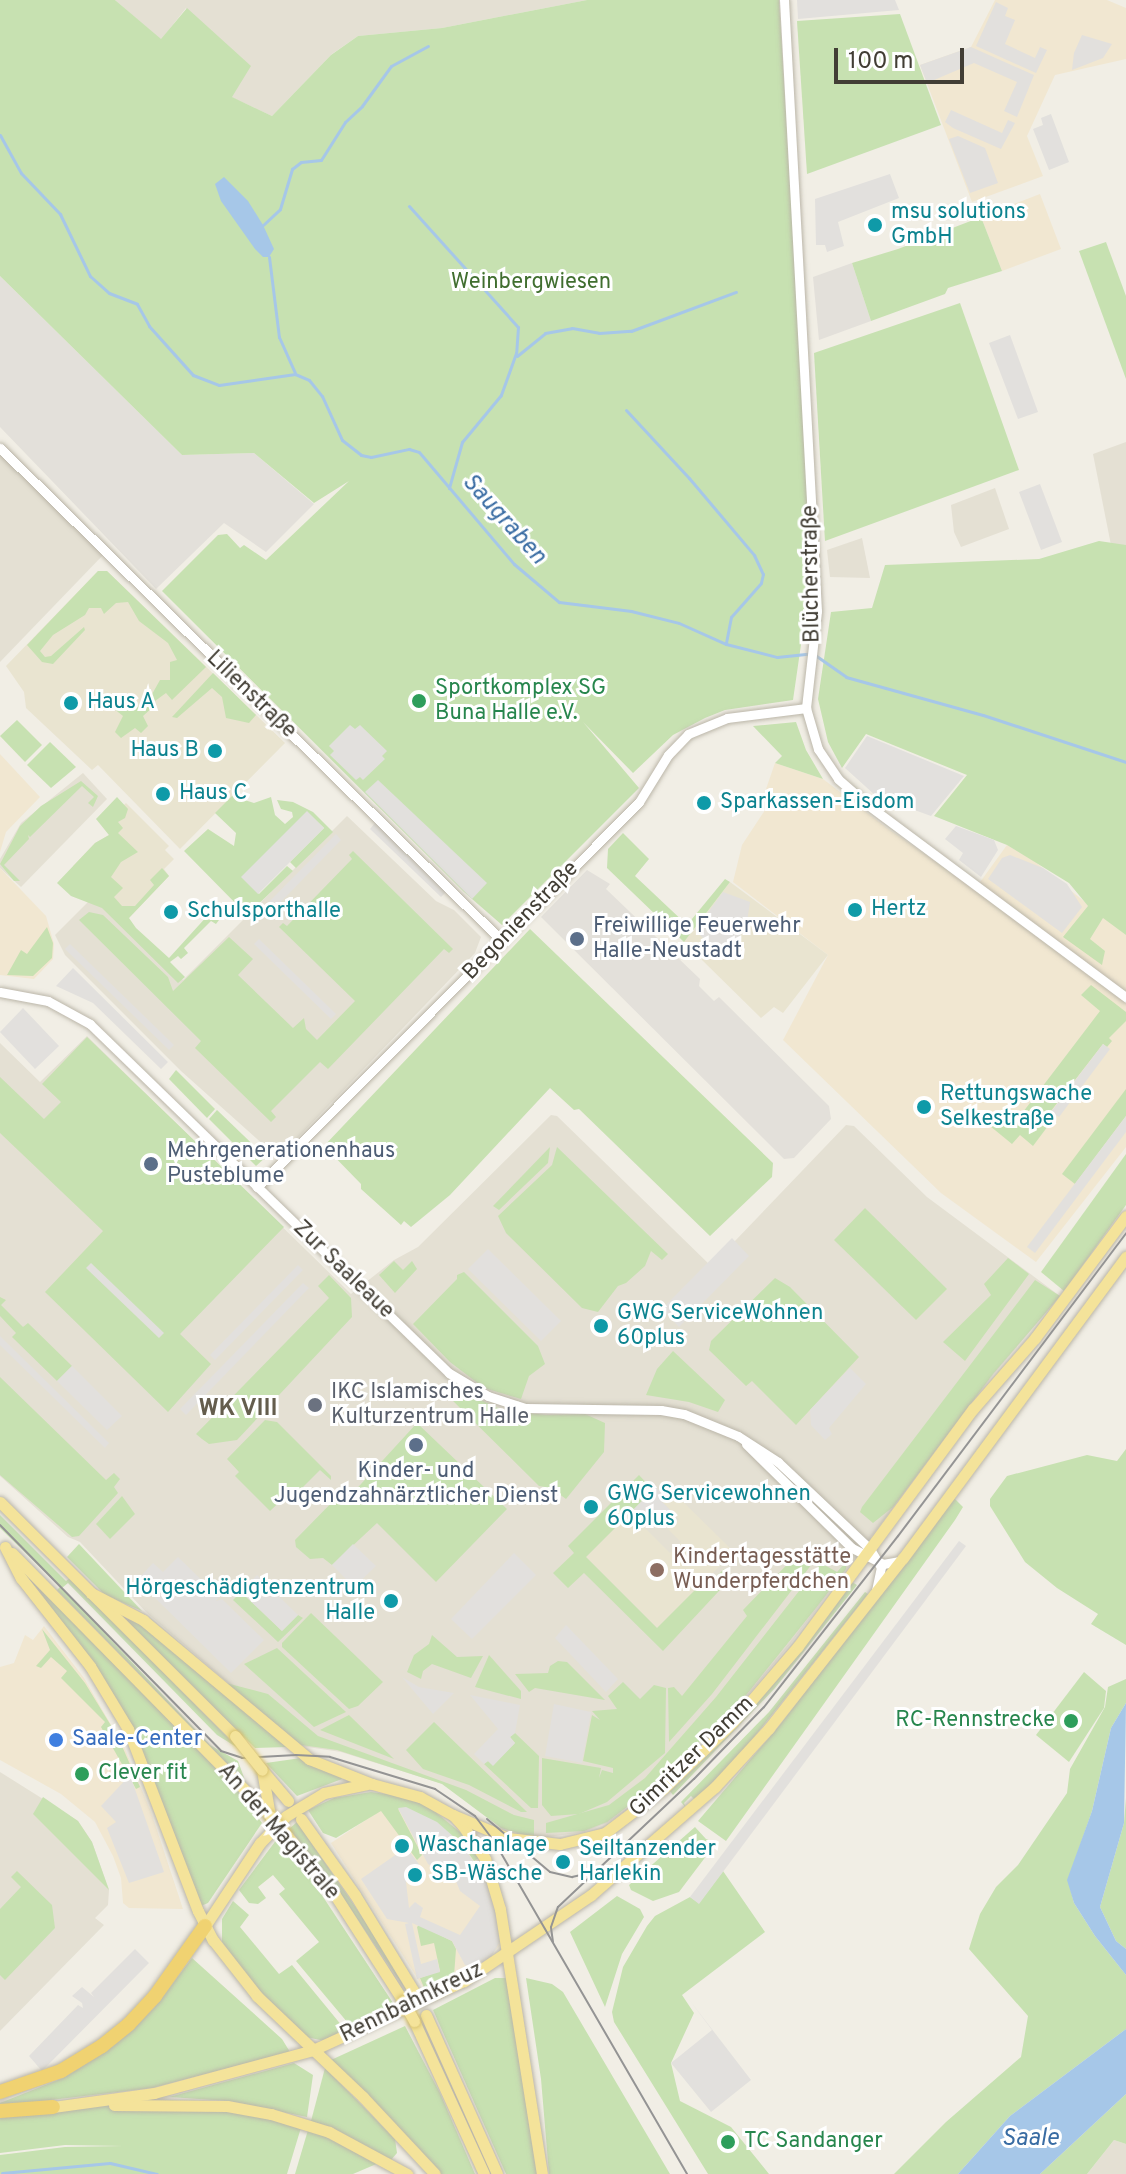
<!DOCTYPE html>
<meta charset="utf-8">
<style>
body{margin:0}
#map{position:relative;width:1126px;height:2174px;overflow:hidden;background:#f1eee5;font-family:Overpass,sans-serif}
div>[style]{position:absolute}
.residential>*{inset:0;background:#e4e0d3}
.commercial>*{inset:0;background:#f1e7d1}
.industrial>*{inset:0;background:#e3e0da}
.education>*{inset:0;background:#e9e4d0}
.green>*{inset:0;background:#c7e1b1}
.parking>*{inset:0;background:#e2e0dd}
.water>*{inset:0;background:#a6c7e8}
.stream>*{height:3px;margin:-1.5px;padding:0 1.5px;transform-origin:1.5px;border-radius:1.5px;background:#a6c7e8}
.roads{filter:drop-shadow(0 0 2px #bbb6a9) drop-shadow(0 0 2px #bbb6a9)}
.minor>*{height:9px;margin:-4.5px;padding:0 4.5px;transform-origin:4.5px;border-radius:4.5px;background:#fff}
.major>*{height:11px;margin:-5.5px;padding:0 5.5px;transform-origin:5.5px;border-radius:5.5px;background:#f4e39a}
.highway>*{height:14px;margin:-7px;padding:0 7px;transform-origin:7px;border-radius:7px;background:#f0d271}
.tram>*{height:2px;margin:-1px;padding:0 1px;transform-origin:1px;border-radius:1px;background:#949494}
.bridges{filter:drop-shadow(0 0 2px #d7c16c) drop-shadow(0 0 2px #d7c16c)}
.major-bridge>*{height:11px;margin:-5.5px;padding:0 5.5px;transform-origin:5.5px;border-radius:5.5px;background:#f4e39a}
.dots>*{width:22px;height:22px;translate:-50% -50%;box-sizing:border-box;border:4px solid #fff;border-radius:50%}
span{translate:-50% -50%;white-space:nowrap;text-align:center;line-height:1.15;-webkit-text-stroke:6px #fff;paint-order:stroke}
.culture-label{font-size:22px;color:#0d838f}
.left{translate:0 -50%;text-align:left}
.right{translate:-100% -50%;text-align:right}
.park-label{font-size:22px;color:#406e2f}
.street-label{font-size:22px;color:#423e35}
.leisure-label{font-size:22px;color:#27864d}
.service-label{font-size:22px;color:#4e5e75}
.worship-label{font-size:22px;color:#5b616d}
.education-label{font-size:22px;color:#785e54}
.shop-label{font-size:22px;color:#366cbe}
.water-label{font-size:24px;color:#396ca3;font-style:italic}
.neighbourhood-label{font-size:24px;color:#645d4d;font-weight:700}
.scale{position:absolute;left:834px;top:48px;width:130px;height:36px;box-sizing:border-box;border:4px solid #423e35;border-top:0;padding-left:10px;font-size:24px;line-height:28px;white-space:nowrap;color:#423e35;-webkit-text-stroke:6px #fff;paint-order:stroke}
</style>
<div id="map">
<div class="residential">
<div style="clip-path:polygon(115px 0,587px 0,442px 28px,358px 36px,332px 54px,272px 116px,231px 97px,186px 8px,161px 40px)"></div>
<div style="clip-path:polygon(1126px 442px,1126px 545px,1111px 545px,1093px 454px)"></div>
<div style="clip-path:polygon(0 452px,104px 554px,0 662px)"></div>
<div style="clip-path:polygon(995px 488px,1009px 529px,961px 547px,954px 532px,951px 505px)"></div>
<div style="clip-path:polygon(862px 538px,870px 578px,830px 577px,827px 550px)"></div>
<div style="clip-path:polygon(83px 773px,107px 799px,21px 887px,0 868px,0 859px,21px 823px)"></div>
<div style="clip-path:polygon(347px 816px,436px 901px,454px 910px,481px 937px,475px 953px,280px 1156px,276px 1156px,181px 1071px,65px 955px,55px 935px,95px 895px,183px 980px)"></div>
<div style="clip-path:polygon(87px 1036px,351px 1294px,394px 1260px,418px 1247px,551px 1115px,557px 1116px,711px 1266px,846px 1125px,854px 1126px,927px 1197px,1060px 1296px,994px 1374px,791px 1643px,748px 1695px,689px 1755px,633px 1806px,607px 1823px,584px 1832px,541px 1838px,508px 1833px,443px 1784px,341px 1752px,301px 1746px,146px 1612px,80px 1542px,68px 1537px,0 1476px,0 1043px,40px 1082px)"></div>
<div style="clip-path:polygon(0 1772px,78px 1821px,92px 1842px,109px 1890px,108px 1905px,95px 1918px,104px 1925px,0 2031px)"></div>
<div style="clip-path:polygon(1114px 2140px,1126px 2144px,1126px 2174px,1087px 2174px)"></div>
</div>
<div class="commercial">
<div style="clip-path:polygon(995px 0,1107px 0,1126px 8px,1126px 59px,1055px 75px,1027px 136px,1043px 176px,972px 202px,920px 65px,971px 47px)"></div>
<div style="clip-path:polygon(1040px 194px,1061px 249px,1002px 271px,981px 217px)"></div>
<div style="clip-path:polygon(0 754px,40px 797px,6px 832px,0 852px)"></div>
<div style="clip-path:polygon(775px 763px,823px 779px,887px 828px,975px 889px,1007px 845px,1034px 861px,1126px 935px,1126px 1147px,1036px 1262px,941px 1193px,783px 1040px,828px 955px,733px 882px,742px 845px,769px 804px,766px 789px)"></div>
<div style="clip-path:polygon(0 868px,46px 916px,54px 944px,53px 959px,34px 979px,0 975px)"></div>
<div style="clip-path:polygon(44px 1626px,84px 1678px,125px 1749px,151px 1812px,183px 1909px,129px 1908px,123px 1903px,121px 1878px,113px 1856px,95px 1822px,61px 1794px,0 1760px,0 1667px,14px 1663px,25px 1635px,33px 1640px)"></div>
<div style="clip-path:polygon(406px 1807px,435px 1810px,467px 1839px,483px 1865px,500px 1946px,475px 1966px,425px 1990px,331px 1843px,381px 1810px)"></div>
</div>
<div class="industrial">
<div style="clip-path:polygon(852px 263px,871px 321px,819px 340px,813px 277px)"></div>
<div style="clip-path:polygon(0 276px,182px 455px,254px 453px,314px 504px,266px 552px,224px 523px,156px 589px,0 427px)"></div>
<div style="clip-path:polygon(587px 870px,610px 884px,606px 889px,700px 979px,699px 986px,714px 1001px,719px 997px,829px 1106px,831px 1119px,794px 1158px,784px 1159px,541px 917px)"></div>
</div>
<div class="education">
<div style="clip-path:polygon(98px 571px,107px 571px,285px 743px,180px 849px,98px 765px,92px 770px,26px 708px,24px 692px,6px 666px)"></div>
<div style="clip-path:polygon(126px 803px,169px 846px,165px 850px,174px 859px,164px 869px,169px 876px,126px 921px,73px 866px,95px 843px,109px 835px,102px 826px)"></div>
<div style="clip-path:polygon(730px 882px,828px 955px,783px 1013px,774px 1007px,761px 1018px,702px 960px,705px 950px,700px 945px,690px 949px,684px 942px)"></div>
<div style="clip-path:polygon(672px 1491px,734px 1552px,657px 1628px,586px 1557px,630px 1513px,670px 1553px,681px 1542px,668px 1529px,679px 1519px,662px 1501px)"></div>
</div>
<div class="green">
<div style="clip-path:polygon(0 0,115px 0,161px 39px,187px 8px,251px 66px,232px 97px,272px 116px,331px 55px,358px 36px,442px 28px,587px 0,779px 0,808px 471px,805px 617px,793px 700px,725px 710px,705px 718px,673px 735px,633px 773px,583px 722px,639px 788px,502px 925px,464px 892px,162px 591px,218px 535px,227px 534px,240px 548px,244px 545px,266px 560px,349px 481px,314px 503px,254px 453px,182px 455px,0 276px)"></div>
<div style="clip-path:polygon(900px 14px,941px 125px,807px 174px,797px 21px)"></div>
<div style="clip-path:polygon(981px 217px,1002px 271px,948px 288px,945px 294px,871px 321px,852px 263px,898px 249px)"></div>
<div style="clip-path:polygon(1106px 242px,1126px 296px,1126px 379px,1079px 251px)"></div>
<div style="clip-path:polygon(960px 303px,1019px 470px,825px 541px,814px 353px)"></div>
<div style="clip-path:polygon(1099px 541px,1126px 545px,1126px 935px,1103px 918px,1090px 939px,1105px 951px,1102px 965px,1063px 937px,1088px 906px,1069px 883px,1007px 845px,934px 816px,967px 775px,866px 734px,842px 768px,828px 742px,818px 699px,831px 612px,872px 608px,885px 565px,1039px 559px)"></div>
<div style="clip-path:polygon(98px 571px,107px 571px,206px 667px,172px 700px,166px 693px,155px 701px,151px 696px,160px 680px,170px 680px,170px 662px,177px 660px,168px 643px,139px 621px,128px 602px,116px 603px,104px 614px,101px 608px,89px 608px,85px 615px,53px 635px,40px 651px,45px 657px,51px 656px,84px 627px,85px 630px,53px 664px,42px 662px,27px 645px)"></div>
<div style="clip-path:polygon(213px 673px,256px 715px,249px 723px,226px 718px,222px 697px,212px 688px,177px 718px,172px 717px)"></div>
<div style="clip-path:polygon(121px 700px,135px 708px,148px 702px,153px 707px,143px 716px,148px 726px,141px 733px,135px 728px,121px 738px,115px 732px,123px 716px,113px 708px)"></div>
<div style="clip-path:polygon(17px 720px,42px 745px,25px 762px,0 736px)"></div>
<div style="clip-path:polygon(796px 722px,806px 750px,823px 779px,775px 763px,782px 756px,753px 726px)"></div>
<div style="clip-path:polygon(50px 742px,76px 767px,51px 788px,27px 765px)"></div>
<div style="clip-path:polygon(81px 781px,98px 796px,93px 807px,88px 803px,94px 797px,82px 786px,30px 837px,28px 835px,29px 839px,4px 865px,20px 881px,14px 881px,0 864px,20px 826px,41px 806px)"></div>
<div style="clip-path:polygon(232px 796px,254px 803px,271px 797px,275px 815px,285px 824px,293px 817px,292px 812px,281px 809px,277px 800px,293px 802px,313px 812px,333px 832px,296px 868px,290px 862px,324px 828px,307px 812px,242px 877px,259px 894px,287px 866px,293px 871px,247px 915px,184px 851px,208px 829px,234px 846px,236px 833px,215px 813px)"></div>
<div style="clip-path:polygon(117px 797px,128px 809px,125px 818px,118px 822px,123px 828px,118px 833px,138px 852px,121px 862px,111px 877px,123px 888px,114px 897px,122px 906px,135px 906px,154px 885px,150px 880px,162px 868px,169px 876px,129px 918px,136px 928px,169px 958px,209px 914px,219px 920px,216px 924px,211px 921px,184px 948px,188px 953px,181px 959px,178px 956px,170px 962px,185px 977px,178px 983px,102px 908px,71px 896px,57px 883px,95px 843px,109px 835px,96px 819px)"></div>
<div style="clip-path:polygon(623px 833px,649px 859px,635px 876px,687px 925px,725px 879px,730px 882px,684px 942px,607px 868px,608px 849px)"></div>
<div style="clip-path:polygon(353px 851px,453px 949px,449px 953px,444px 949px,328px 1069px,320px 1062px,271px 1111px,276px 1117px,271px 1122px,195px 1048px,201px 1041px,79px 920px,89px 912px,103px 915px,168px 977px,173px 991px,229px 937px,253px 959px,238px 975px,293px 1028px,304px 1018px,306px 1029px,317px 1040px,355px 1001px,279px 927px,283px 923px,287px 926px,352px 859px,349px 855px)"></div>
<div style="clip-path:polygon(47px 927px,53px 943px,52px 958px,33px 976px,7px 975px,21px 950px,27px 954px)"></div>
<div style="clip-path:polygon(530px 929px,773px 1163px,772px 1177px,710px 1236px,579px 1109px,574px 1110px,550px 1088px,450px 1195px,411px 1227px,404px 1221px,401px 1225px,361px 1189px,361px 1184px,324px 1146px)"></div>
<div style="clip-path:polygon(1091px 985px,1126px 1012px,1126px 1021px,1109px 1038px,1112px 1041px,1107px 1047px,1103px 1044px,1051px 1111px,1048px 1118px,1051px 1122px,1033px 1146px,1020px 1135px,1012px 1144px,990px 1126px,990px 1120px,997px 1112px,1018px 1126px,1023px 1119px,1020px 1116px,1100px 1011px,1081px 995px)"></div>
<div style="clip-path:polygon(87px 1037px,284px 1227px,180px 1334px,211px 1364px,168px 1412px,45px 1292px,103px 1231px,0 1133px,0 1077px,44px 1119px,61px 1102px,42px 1084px)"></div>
<div style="clip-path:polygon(176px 1070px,215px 1109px,207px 1118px,169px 1079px)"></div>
<div style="clip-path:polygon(1126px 1089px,1126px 1116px,1075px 1184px,1062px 1174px)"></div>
<div style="clip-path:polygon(217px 1110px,266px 1157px,256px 1166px,209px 1119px)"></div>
<div style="clip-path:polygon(550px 1147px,548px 1163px,499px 1210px,493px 1206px)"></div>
<div style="clip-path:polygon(557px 1147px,668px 1254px,662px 1260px,651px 1251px,645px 1266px,626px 1283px,618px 1286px,598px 1312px,582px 1308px,506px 1233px,498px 1216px,552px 1165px)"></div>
<div style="clip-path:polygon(1126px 1154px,1126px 1205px,1064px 1291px,1041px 1272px)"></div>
<div style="clip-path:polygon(865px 1208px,947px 1289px,916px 1320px,834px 1240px)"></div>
<div style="clip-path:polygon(1008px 1258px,1029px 1274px,965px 1361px,943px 1342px,991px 1295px,984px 1284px)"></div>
<div style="clip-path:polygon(394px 1261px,403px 1270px,412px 1261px,417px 1269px,395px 1293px,379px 1275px)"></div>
<div style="clip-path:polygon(464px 1272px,538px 1346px,545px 1364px,529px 1376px,521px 1399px,484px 1388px,450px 1362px,413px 1324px,457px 1279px,457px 1275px)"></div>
<div style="clip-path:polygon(329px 1275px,351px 1298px,352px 1317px,237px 1440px,209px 1444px,202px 1439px,196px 1434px,329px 1298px,318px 1286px)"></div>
<div style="clip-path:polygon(775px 1278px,790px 1287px,859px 1357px,796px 1425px,752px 1381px,746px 1386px,709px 1350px,711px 1341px)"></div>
<div style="clip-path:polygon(1035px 1280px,1060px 1296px,993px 1374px,893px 1507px,873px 1523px,860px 1512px,862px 1507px)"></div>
<div style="clip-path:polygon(0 1297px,6px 1300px,1px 1305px,23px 1327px,28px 1323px,72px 1366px,57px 1381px,12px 1337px,16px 1333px,0 1316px)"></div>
<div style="clip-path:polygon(673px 1351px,725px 1400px,718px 1412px,689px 1402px,646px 1395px,657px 1369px)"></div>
<div style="clip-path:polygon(0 1377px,106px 1480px,114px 1473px,120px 1479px,114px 1487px,118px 1493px,79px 1536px,72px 1537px,0 1475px)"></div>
<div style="clip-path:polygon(458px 1389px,500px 1409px,546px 1415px,585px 1414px,605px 1423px,604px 1452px,566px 1499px,551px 1488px,539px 1486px,450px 1398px)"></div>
<div style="clip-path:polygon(265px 1420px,277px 1422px,331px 1476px,331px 1480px,320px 1470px,296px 1494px,287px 1495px,270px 1511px,235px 1476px,239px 1472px,227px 1459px)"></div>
<div style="clip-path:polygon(417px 1423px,507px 1509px,436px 1582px,377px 1523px,332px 1565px,323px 1558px,310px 1559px,296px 1547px,295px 1540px,344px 1490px,350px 1496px)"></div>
<div style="clip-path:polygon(1126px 1449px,1126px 1645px,1091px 1624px,1098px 1614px,1057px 1588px,1025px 1562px,990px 1506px,990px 1499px,1007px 1476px,1087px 1455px,1117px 1461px)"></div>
<div style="clip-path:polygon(639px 1475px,653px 1490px,586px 1557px,657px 1628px,702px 1583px,706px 1586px,724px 1569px,732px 1577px,663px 1651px,584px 1573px,568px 1588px,553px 1573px,574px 1553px,568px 1546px)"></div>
<div style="clip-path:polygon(122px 1496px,135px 1514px,110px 1539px,96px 1524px)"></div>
<div style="clip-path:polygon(954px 1498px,963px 1507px,955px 1520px,726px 1841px,698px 1821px,779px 1726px)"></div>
<div style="clip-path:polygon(0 1515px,66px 1581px,70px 1578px,238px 1748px,217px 1735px,68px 1583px,62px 1588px,210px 1745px,238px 1761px,246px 1783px,57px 1590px,60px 1587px,0 1528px)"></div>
<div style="clip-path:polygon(79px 1544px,142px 1611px,105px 1595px,67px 1557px)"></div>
<div style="clip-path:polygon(804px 1547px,815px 1560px,712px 1694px,669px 1742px,668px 1688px,674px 1687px,682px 1696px,747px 1616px,743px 1610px)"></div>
<div style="clip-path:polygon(847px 1561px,846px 1569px,816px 1608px,747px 1694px,655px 1786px,607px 1822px,584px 1831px,546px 1833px,546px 1823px,609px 1805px,645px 1778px,716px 1697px,821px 1563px,837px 1572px)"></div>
<div style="clip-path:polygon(30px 1577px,239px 1792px,262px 1823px,208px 1903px,201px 1906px,134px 1731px)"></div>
<div style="clip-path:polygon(852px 1582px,857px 1585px,775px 1688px,673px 1795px,669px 1790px,732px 1730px)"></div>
<div style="clip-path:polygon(241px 1592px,282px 1631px,298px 1615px,303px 1618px,278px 1642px,233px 1600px)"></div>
<div style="clip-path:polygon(865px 1592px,868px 1594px,739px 1756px,695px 1800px,691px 1796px,684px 1803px,686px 1808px,681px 1802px,769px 1712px)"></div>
<div style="clip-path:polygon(311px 1613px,383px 1682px,358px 1706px,349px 1709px,282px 1647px,282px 1643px)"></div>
<div style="clip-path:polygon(129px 1618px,149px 1629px,287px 1747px,255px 1748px,126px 1621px)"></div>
<div style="clip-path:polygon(42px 1629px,85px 1683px,118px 1737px,140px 1787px,136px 1789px,101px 1727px,105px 1722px,61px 1678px,67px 1671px,51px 1657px,41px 1668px,36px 1666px,50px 1650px)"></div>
<div style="clip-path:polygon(432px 1635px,457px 1657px,483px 1656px,471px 1678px,432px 1664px,423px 1671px,421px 1679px,407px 1672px,414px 1655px,429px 1644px)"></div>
<div style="clip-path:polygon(277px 1648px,346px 1712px,314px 1727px,244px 1664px)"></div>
<div style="clip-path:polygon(489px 1655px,521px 1691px,521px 1699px,475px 1687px)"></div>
<div style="clip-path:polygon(558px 1661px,567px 1662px,605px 1700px,535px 1688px,529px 1692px,515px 1674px,548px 1673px,550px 1666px)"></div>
<div style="clip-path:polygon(1084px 1672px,1106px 1691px,1104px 1708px,1069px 1762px,1036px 1735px)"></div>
<div style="clip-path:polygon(1126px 1679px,1126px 1703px,1111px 1728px,1092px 1811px,1068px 1880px,1074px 1903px,1095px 1936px,1126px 1975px,1126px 2029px,1010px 2116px,958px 2174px,894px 2174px,946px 2122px,1021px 2057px,1028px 2016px,969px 1949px,980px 1914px,996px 1887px,1018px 1865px,1067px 1793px,1070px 1769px,1105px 1707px,1108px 1687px)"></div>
<div style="clip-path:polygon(623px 1682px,640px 1699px,654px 1685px,666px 1688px,665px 1753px,607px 1802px,579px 1814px,551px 1816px,542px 1805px,542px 1758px,601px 1768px,599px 1778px,602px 1770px,613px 1773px,613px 1768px,583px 1761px,592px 1715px,600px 1720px,592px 1711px,617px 1709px,608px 1696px)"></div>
<div style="clip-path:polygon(226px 1683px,268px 1694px,318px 1736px,466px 1790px,514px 1815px,534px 1820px,534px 1838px,501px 1828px,442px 1784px,337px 1750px,301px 1745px)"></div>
<div style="clip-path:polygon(349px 1715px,394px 1759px,320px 1730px)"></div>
<div style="clip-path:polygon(434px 1722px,527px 1812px,521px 1812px,469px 1785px,423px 1769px,406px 1750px)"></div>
<div style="clip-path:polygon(515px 1733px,539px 1756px,538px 1808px,531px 1808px,484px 1764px,488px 1761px,493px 1765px,515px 1743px,510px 1737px)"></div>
<div style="clip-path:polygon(301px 1758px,341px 1777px,342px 1779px,297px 1796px,266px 1763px)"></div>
<div style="clip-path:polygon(371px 1792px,401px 1796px,429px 1807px,461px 1833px,479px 1858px,474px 1861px,462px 1844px,398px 1809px,422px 1855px,417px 1860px,381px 1811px,336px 1838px,323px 1833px,308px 1810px,334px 1798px)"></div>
<div style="clip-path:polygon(43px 1797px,78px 1821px,92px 1842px,109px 1890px,33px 1814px)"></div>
<div style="clip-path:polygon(1126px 1798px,1126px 1949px,1116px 1941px,1100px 1907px,1124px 1823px)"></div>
<div style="clip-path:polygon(297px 1822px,371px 1930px,411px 1998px,331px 1880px,289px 1829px)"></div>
<div style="clip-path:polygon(695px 1827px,706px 1839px,716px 1843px,679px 1892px,653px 1901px,631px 1890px,629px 1885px)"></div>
<div style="clip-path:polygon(277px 1839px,302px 1865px,397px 2009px,353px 2029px,296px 1961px,319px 1942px,279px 1894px,285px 1889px,273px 1875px,258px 1887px,266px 1898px,258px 1904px,249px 1903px,239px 1890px)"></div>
<div style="clip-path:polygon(17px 1871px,52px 1905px,55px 1928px,5px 1980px,0 1975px,0 1909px,21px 1887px,11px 1877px)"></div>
<div style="clip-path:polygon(723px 1871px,765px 1932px,682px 1995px,694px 2013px,671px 2063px,680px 2101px,731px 2127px,769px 2174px,708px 2174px,614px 2022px,612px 2012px,623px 1967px,647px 1926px,655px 1916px,690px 1897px,699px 1903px)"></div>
<div style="clip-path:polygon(617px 1896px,640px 1909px,644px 1917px,622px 1954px,605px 2007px,570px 1932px)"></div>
<div style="clip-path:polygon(233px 1901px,249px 1915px,240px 1927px,279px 1974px,292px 1965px,347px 2032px,325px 2041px,306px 2037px,261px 1994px,222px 1942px,222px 1919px)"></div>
<div style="clip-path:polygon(419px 1925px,452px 1941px,456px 1949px,454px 1976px,425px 1990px,420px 1978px,440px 1971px,434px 1943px,421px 1946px,417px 1927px)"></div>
<div style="clip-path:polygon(192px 1958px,282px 2039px,290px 2052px,152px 2088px,0 2106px,0 2103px,63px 2078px,106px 2051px,154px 2008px)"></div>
<div style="clip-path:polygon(495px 1978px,507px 1978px,537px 2174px,506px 2174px,433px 2010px)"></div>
<div style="clip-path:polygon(526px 1978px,552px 1984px,563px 1992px,670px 2174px,549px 2174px,541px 2079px)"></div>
<div style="clip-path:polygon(405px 2026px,440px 2093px,475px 2174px,439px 2174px,331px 2060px)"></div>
<div style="clip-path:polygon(294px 2063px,313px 2075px,307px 2117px,229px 2101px,169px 2097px)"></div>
<div style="clip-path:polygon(325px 2068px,395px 2139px,397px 2153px,391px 2160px,311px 2121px)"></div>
<div style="clip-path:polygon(1126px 2094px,1126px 2144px,1114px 2140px,1087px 2174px,1040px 2174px)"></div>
<div style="clip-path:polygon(173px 2100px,303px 2121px,287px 2174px,0 2174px,0 2155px,65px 2147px,123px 2146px,65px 2145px,0 2153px,0 2112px)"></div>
<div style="clip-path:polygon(308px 2130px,327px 2136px,381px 2162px,353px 2174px,295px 2174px)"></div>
</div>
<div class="parking">
<div style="clip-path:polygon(797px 0,895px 0,899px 10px,798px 19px)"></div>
<div style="clip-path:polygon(996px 2px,1008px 8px,1005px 16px,1015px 20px,1005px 44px,1035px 58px,1040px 47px,1047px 50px,1036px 73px,976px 46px)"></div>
<div style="clip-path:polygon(1082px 35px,1112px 44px,1103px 58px,1072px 70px,1074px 53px)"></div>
<div style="clip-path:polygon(971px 47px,1034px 75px,1017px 117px,1004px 111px,1017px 82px,974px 63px,927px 83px,920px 65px)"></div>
<div style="clip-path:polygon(951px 110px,1002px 133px,1008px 120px,1015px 123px,1001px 149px,953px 128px,945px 122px)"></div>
<div style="clip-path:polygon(1051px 114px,1069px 162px,1049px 170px,1033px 129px,1043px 125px,1041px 118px)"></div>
<div style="clip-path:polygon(958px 136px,985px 148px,998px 183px,970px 193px,949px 139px)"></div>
<div style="clip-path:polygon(890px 174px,899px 198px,838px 222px,844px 246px,827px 252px,825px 245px,816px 245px,815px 199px)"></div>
<div style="clip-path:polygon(1010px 335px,1038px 412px,1018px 419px,989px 343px)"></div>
<div style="clip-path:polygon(1040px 484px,1062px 542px,1041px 550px,1019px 492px)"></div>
<div style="clip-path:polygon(350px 725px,355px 729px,360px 725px,387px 751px,382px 756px,385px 759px,363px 780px,360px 777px,356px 780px,330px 755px,334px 751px,329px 746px)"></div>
<div style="clip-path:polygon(867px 736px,964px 776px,931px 816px,876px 796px,845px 768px)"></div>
<div style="clip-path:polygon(378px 780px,487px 883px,472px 899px,365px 792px)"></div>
<div style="clip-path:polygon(307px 811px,324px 828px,258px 894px,241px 877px)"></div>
<div style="clip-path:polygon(375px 823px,446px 892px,441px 897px,370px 829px)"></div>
<div style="clip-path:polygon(956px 826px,994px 840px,998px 850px,981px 877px,959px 860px,963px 853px,945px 839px)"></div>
<div style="clip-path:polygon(336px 834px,341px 840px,270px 913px,264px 907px)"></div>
<div style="clip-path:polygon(1010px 855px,1043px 868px,1067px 884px,1082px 907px,1062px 933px,988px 879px,1002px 858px)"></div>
<div style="clip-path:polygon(723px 892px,750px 902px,746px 928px,735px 942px,715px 950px,695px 930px)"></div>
<div style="clip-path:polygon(259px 939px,336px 1014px,331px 1019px,254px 944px)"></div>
<div style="clip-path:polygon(70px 944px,174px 1045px,169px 1050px,65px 949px)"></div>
<div style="clip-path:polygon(73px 968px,168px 1062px,161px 1069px,93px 1003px,56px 986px)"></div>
<div style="clip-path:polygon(23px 1008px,59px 1046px,35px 1069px,0 1032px)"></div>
<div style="clip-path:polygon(1103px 1044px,1110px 1049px,1059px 1117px,1051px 1112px)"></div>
<div style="clip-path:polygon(1126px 1116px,1126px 1132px,1035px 1253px,1027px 1247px)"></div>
<div style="clip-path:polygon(732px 1238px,749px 1256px,679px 1327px,662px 1309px)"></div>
<div style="clip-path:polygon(488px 1249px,561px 1321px,541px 1341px,468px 1269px)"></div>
<div style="clip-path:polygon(91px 1263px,164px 1333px,159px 1338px,86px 1268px)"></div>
<div style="clip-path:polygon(298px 1265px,303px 1270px,215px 1360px,210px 1355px)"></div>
<div style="clip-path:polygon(303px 1283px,309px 1288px,186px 1415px,180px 1409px)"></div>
<div style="clip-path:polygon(0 1336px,109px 1443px,105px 1448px,0 1345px)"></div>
<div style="clip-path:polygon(72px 1366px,122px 1416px,107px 1430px,57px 1381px)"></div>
<div style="clip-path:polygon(850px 1368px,866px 1384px,829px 1428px,832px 1434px,825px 1440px,811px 1425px,810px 1410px)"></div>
<div style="clip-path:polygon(656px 1487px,666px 1497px,662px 1502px,676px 1516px,666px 1527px,654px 1516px,644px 1527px,630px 1513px)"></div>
<div style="clip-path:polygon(959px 1541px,966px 1546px,699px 1904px,690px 1897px)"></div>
<div style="clip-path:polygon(353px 1544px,376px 1566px,354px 1587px,332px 1565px)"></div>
<div style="clip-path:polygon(514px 1553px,536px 1575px,472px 1639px,451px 1619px)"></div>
<div style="clip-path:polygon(178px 1557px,219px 1597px,216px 1601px,222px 1599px,264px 1640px,231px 1673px,137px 1580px,153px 1563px,163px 1572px)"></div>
<div style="clip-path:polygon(257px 1575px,298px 1615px,282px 1631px,241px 1592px)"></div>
<div style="clip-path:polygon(566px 1625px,618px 1679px,606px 1692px,555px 1638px)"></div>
<div style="clip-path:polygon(402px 1677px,419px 1687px,454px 1693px,433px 1714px)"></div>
<div style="clip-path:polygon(470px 1695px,520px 1705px,515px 1733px,510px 1737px,515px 1743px,493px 1766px,488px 1761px,484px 1764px,474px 1754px,498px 1729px)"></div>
<div style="clip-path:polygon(554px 1704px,591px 1712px,582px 1763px,545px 1756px)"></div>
<div style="clip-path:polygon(130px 1775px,164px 1872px,129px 1883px,107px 1828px,116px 1822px,101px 1806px)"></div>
<div style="clip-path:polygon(406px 1807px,437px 1822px,462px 1844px,477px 1867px,483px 1865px,492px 1887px,501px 1940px,491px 1957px,473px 1967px,465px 1965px,452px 1941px,412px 1923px,421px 1964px,437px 1959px,440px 1972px,417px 1979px,405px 1924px,409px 1923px,387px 1919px,361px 1879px,401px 1851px,403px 1854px,408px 1850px,419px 1864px,406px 1882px,409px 1908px,415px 1902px,423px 1908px,420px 1917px,460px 1935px,480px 1906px,460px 1891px,456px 1881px,428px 1864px,398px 1808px)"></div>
<div style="clip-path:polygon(135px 1949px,149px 1963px,42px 2071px,29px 2056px,78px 2005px,83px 2008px,82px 2003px,72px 1996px,82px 1987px,94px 1997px,91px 1993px)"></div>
<div style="clip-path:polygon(688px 1998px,751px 2080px,711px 2112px,671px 2063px,712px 2030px)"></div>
</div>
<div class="water">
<div style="clip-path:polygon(224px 177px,248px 201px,263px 225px,274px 249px,269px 257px,263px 257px,255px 249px,221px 201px,215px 184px)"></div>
<div style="clip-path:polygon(1126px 1703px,1124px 1823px,1100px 1907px,1116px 1941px,1126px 1949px,1126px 1975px,1095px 1936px,1074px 1903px,1067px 1880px,1092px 1811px,1111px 1728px)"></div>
<div style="clip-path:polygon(1126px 2029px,1126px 2094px,1040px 2174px,958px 2174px,1010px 2116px)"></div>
</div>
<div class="stream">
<div style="left:0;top:135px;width:43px;rotate:61.1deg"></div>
<div style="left:21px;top:173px;width:57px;rotate:46.4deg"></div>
<div style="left:60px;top:214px;width:69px;rotate:64.2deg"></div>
<div style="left:90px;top:276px;width:25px;rotate:42deg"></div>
<div style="left:109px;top:293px;width:30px;rotate:21deg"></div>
<div style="left:137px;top:304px;width:25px;rotate:61deg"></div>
<div style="left:149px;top:326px;width:66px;rotate:48.1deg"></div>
<div style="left:193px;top:375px;width:28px;rotate:21deg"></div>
<div style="left:219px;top:385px;width:77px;rotate:-8.2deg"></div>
<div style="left:295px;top:374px;width:15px;rotate:23deg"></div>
<div style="left:309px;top:380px;width:21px;rotate:51deg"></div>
<div style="left:322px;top:396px;width:48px;rotate:65.6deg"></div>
<div style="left:342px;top:440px;width:24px;rotate:38deg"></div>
<div style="left:361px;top:455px;width:10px;rotate:11deg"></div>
<div style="left:371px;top:457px;width:39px;rotate:-12deg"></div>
<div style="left:409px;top:449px;width:10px;rotate:17deg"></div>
<div style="left:419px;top:452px;width:147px;rotate:49.7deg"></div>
<div style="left:514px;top:564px;width:59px;rotate:40.2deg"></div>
<div style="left:559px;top:602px;width:73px;rotate:7.1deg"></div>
<div style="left:631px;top:611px;width:49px;rotate:14deg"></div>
<div style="left:679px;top:623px;width:51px;rotate:24.1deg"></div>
<div style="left:726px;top:644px;width:53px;rotate:14.3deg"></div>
<div style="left:777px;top:657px;width:31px;rotate:-6deg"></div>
<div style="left:409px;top:206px;width:163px;rotate:48deg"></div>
<div style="left:518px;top:327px;width:26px;rotate:94deg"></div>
<div style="left:516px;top:353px;width:45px;rotate:109.7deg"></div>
<div style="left:501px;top:395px;width:61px;rotate:129.7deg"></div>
<div style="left:462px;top:442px;width:48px;rotate:105.8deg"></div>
<div style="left:263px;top:225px;width:23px;rotate:-43deg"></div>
<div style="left:280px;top:209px;width:42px;rotate:-73.3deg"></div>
<div style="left:292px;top:169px;width:11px;rotate:-38deg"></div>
<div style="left:301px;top:162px;width:20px;rotate:-6deg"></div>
<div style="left:321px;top:160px;width:45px;rotate:-57.7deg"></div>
<div style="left:345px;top:122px;width:23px;rotate:-43deg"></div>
<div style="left:362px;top:106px;width:49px;rotate:-54.1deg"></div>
<div style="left:391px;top:66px;width:42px;rotate:-28.4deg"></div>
<div style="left:269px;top:257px;width:81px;rotate:82.9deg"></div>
<div style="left:279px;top:337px;width:39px;rotate:66deg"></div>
<div style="left:517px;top:356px;width:36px;rotate:-39deg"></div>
<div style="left:545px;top:333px;width:27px;rotate:-10deg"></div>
<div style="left:572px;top:328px;width:27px;rotate:10deg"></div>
<div style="left:599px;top:333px;width:32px;rotate:-4deg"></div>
<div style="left:631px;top:331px;width:112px;rotate:-20.4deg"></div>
<div style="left:626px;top:410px;width:93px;rotate:47.2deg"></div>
<div style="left:689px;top:478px;width:101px;rotate:49.8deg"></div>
<div style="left:754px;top:555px;width:21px;rotate:65deg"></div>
<div style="left:763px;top:574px;width:9px;rotate:103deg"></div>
<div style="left:761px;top:583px;width:45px;rotate:131.4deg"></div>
<div style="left:731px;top:617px;width:26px;rotate:101deg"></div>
<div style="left:815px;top:655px;width:38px;rotate:35deg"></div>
<div style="left:846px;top:677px;width:142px;rotate:15.5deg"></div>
<div style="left:983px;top:715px;width:151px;rotate:18.2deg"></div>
<div style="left:2px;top:2173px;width:108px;rotate:-5.3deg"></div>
<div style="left:110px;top:2163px;width:48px;rotate:13.2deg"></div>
</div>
<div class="roads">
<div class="minor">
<div style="left:784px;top:0;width:612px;rotate:86.91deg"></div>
<div style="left:817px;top:611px;width:98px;rotate:96.5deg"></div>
<div style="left:806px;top:708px;width:43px;rotate:73.7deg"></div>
<div style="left:818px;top:749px;width:36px;rotate:56deg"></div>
<div style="left:838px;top:779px;width:35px;rotate:41deg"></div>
<div style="left:864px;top:802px;width:327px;rotate:36.7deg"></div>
<div style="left:0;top:448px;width:704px;rotate:44.48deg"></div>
<div style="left:0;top:992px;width:49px;rotate:10.6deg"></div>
<div style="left:48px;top:1001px;width:48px;rotate:28.7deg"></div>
<div style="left:90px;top:1024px;width:501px;rotate:44.19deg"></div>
<div style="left:449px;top:1373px;width:45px;rotate:30.5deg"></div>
<div style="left:488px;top:1396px;width:40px;rotate:18deg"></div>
<div style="left:526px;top:1408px;width:135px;rotate:0.8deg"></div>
<div style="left:661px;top:1410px;width:23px;rotate:10deg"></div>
<div style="left:684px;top:1414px;width:58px;rotate:22.2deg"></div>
<div style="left:738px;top:1436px;width:48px;rotate:33deg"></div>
<div style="left:778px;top:1462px;width:127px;rotate:43.4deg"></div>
<div style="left:870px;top:1549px;width:21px;rotate:59deg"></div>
<div style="left:881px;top:1567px;width:24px;rotate:102deg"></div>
<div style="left:257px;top:1187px;width:542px;rotate:-45.22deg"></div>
<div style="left:639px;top:802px;width:55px;rotate:-58.3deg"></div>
<div style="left:668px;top:755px;width:29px;rotate:-46deg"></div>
<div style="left:688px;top:734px;width:42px;rotate:-22.3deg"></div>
<div style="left:727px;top:718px;width:80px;rotate:-7.2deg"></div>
<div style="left:746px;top:1444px;width:148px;rotate:44.5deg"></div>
<div style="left:852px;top:1548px;width:35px;rotate:27deg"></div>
<div style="left:883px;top:1564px;width:17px;rotate:-10deg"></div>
</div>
<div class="major">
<div style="left:0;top:1502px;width:332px;rotate:44.9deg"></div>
<div style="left:5px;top:1547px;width:35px;rotate:63deg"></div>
<div style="left:21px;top:1578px;width:112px;rotate:51.9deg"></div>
<div style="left:90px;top:1666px;width:74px;rotate:58.9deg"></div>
<div style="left:128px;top:1729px;width:195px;rotate:69deg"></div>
<div style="left:198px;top:1911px;width:33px;rotate:63deg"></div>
<div style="left:213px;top:1940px;width:71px;rotate:51.8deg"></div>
<div style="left:257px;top:1996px;width:146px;rotate:43.6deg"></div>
<div style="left:363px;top:2097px;width:105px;rotate:46.9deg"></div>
<div style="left:12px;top:1553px;width:368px;rotate:45.5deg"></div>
<div style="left:91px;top:1593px;width:59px;rotate:27.4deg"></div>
<div style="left:143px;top:1620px;width:217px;rotate:39.9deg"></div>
<div style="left:309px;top:1759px;width:68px;rotate:21.6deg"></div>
<div style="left:372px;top:1784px;width:50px;rotate:15.2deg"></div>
<div style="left:420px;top:1797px;width:38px;rotate:29deg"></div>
<div style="left:453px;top:1815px;width:15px;rotate:48deg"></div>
<div style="left:463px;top:1826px;width:40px;rotate:56deg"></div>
<div style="left:485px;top:1859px;width:52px;rotate:73.3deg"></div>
<div style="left:500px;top:1909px;width:268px;rotate:81deg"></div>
<div style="left:262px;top:1770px;width:47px;rotate:80.1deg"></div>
<div style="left:263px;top:1771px;width:39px;rotate:50deg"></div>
<div style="left:453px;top:1815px;width:60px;rotate:22.7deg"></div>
<div style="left:508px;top:1838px;width:52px;rotate:6.6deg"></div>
<div style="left:560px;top:1844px;width:46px;rotate:-13.7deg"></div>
<div style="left:605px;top:1833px;width:73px;rotate:-37.2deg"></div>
<div style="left:663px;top:1789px;width:95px;rotate:-43.7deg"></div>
<div style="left:732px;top:1723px;width:101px;rotate:-49.4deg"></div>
<div style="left:798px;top:1646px;width:295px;rotate:-53.6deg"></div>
<div style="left:973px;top:1409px;width:94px;rotate:-48.9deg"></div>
<div style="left:1035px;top:1338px;width:152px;rotate:-53.3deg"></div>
<div style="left:301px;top:1819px;width:93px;rotate:54.6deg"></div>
<div style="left:355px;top:1895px;width:117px;rotate:58.6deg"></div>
<div style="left:285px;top:1833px;width:80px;rotate:51.1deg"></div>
<div style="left:335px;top:1895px;width:126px;rotate:57.3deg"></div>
<div style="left:205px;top:1926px;width:100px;rotate:-56.5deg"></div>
<div style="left:260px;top:1843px;width:37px;rotate:-46deg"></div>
<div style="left:286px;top:1816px;width:44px;rotate:-31.2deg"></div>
<div style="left:324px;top:1793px;width:44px;rotate:-11.8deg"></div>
<div style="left:426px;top:2015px;width:174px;rotate:65.9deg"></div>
<div style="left:414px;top:2021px;width:168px;rotate:65.4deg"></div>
<div style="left:114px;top:2105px;width:113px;rotate:0.5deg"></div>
<div style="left:227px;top:2106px;width:45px;rotate:10.3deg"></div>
<div style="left:271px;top:2114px;width:61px;rotate:17.2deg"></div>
<div style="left:329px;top:2132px;width:89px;rotate:28.3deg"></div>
<div style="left:53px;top:2107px;width:102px;rotate:-7.9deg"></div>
<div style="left:154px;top:2093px;width:165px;rotate:-15.1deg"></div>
<div style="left:313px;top:2050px;width:166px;rotate:-24.6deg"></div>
<div style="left:464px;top:1981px;width:153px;rotate:-34.1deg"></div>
<div style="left:591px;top:1895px;width:164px;rotate:-41.1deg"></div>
<div style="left:715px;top:1787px;width:80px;rotate:-47.5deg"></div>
<div style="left:769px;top:1728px;width:216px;rotate:-51.8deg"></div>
<div style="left:903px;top:1558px;width:375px;rotate:-53.5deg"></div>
</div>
<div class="highway">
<div style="left:0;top:2092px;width:65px;rotate:-19deg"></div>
<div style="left:61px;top:2071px;width:48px;rotate:-31.4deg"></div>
<div style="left:102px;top:2046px;width:35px;rotate:-39deg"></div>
<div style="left:129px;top:2024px;width:38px;rotate:-47deg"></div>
<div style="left:155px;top:1996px;width:86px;rotate:-54.5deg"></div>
<div style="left:0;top:2111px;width:53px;rotate:-4.3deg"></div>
</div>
</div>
<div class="tram">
<div style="left:0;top:1525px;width:316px;rotate:45.6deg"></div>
<div style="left:221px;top:1751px;width:22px;rotate:18deg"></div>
<div style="left:242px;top:1758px;width:54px;rotate:-3.2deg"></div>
<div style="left:296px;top:1755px;width:34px;rotate:3deg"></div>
<div style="left:330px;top:1757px;width:110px;rotate:16.9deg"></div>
<div style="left:435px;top:1789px;width:48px;rotate:34deg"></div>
<div style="left:475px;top:1816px;width:31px;rotate:53deg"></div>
<div style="left:494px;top:1841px;width:385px;rotate:59.9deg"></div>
<div style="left:487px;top:1819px;width:82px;rotate:40.1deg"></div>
<div style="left:550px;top:1872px;width:23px;rotate:13deg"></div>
<div style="left:572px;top:1877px;width:18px;rotate:-13deg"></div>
<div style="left:553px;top:1942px;width:15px;rotate:-98deg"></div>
<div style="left:551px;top:1927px;width:21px;rotate:-71deg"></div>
<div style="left:558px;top:1907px;width:187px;rotate:-43.3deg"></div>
<div style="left:694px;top:1779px;width:100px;rotate:-45.8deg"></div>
<div style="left:764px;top:1707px;width:217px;rotate:-51.9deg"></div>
<div style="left:898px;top:1536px;width:379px;rotate:-53deg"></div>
</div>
<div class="bridges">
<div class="major-bridge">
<div style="left:235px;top:1736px;width:43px;rotate:51.5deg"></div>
<div style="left:270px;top:1816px;width:23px;rotate:49deg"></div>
<div style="left:403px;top:2001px;width:23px;rotate:61deg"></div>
</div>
</div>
<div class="dots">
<div style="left:875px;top:225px;background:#0f9aa8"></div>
<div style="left:419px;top:701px;background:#2e9e5b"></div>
<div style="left:71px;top:703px;background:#0f9aa8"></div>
<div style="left:215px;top:751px;background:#0f9aa8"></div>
<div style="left:163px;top:794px;background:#0f9aa8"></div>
<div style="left:704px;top:803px;background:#0f9aa8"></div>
<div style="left:855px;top:910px;background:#0f9aa8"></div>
<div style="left:171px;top:912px;background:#0f9aa8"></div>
<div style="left:577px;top:939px;background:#5c6f8a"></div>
<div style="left:924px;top:1107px;background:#0f9aa8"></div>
<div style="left:151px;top:1164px;background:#5c6f8a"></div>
<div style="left:601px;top:1326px;background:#0f9aa8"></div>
<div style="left:315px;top:1405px;background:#6b7280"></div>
<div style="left:416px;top:1445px;background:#5c6f8a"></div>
<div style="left:591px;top:1507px;background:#0f9aa8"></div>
<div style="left:657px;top:1570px;background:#8d6e63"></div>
<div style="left:391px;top:1601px;background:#0f9aa8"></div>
<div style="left:1071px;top:1721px;background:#2e9e5b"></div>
<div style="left:56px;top:1740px;background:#3f7fe0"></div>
<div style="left:82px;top:1774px;background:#2e9e5b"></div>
<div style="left:402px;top:1846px;background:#0f9aa8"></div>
<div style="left:563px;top:1862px;background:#0f9aa8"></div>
<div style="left:415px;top:1875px;background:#0f9aa8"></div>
<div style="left:728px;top:2142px;background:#2e9e5b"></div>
</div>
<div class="culture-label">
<span class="left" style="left:891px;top:225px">msu solutions<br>GmbH</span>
<span class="left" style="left:87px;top:703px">Haus A</span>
<span class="right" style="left:199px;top:751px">Haus B</span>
<span class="left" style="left:179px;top:794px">Haus C</span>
<span class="left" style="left:720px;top:803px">Sparkassen-Eisdom</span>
<span class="left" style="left:871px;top:910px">Hertz</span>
<span class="left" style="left:187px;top:912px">Schulsporthalle</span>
<span class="left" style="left:940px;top:1107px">Rettungswache<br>Selkestraße</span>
<span class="left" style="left:617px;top:1326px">GWG ServiceWohnen<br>60plus</span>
<span class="left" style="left:607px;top:1507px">GWG Servicewohnen<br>60plus</span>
<span class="right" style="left:375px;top:1601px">Hörgeschädigtenzentrum<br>Halle</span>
<span class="left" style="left:418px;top:1846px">Waschanlage</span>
<span class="left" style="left:579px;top:1862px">Seiltanzender<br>Harlekin</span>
<span class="left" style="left:431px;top:1875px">SB-Wäsche</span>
</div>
<div class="park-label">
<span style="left:531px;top:283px">Weinbergwiesen</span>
</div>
<div class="street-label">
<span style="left:812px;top:574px;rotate:-91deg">Blücherstraße</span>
<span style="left:251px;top:695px;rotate:44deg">Lilienstraße</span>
<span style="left:521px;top:921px;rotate:-46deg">Begonienstraße</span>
<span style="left:343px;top:1270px;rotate:44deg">Zur Saaleaue</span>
<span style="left:692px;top:1757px;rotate:-44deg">Gimritzer Damm</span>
<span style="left:278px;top:1832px;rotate:49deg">An der Magistrale</span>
<span style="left:412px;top:2003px;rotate:-26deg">Rennbahnkreuz</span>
</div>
<div class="leisure-label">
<span class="left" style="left:435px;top:701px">Sportkomplex SG<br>Buna Halle e.V.</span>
<span class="right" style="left:1055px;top:1721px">RC-Rennstrecke</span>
<span class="left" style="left:98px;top:1774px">Clever fit</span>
<span class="left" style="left:744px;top:2142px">TC Sandanger</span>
</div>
<div class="service-label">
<span class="left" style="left:593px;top:939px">Freiwillige Feuerwehr<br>Halle-Neustadt</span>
<span class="left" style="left:167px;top:1164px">Mehrgenerationenhaus<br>Pusteblume</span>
<span style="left:416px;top:1484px">Kinder- und<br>Jugendzahnärztlicher Dienst</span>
</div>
<div class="worship-label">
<span class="left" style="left:331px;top:1405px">IKC Islamisches<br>Kulturzentrum Halle</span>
</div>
<div class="education-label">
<span class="left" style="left:673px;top:1570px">Kindertagesstätte<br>Wunderpferdchen</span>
</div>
<div class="shop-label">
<span class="left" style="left:72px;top:1740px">Saale-Center</span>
</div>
<div class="water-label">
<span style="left:503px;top:520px;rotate:48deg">Saugraben</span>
<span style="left:1030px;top:2140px">Saale</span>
</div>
<div class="neighbourhood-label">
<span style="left:238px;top:1410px">WK VIII</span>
</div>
<div class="scale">100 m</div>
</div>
